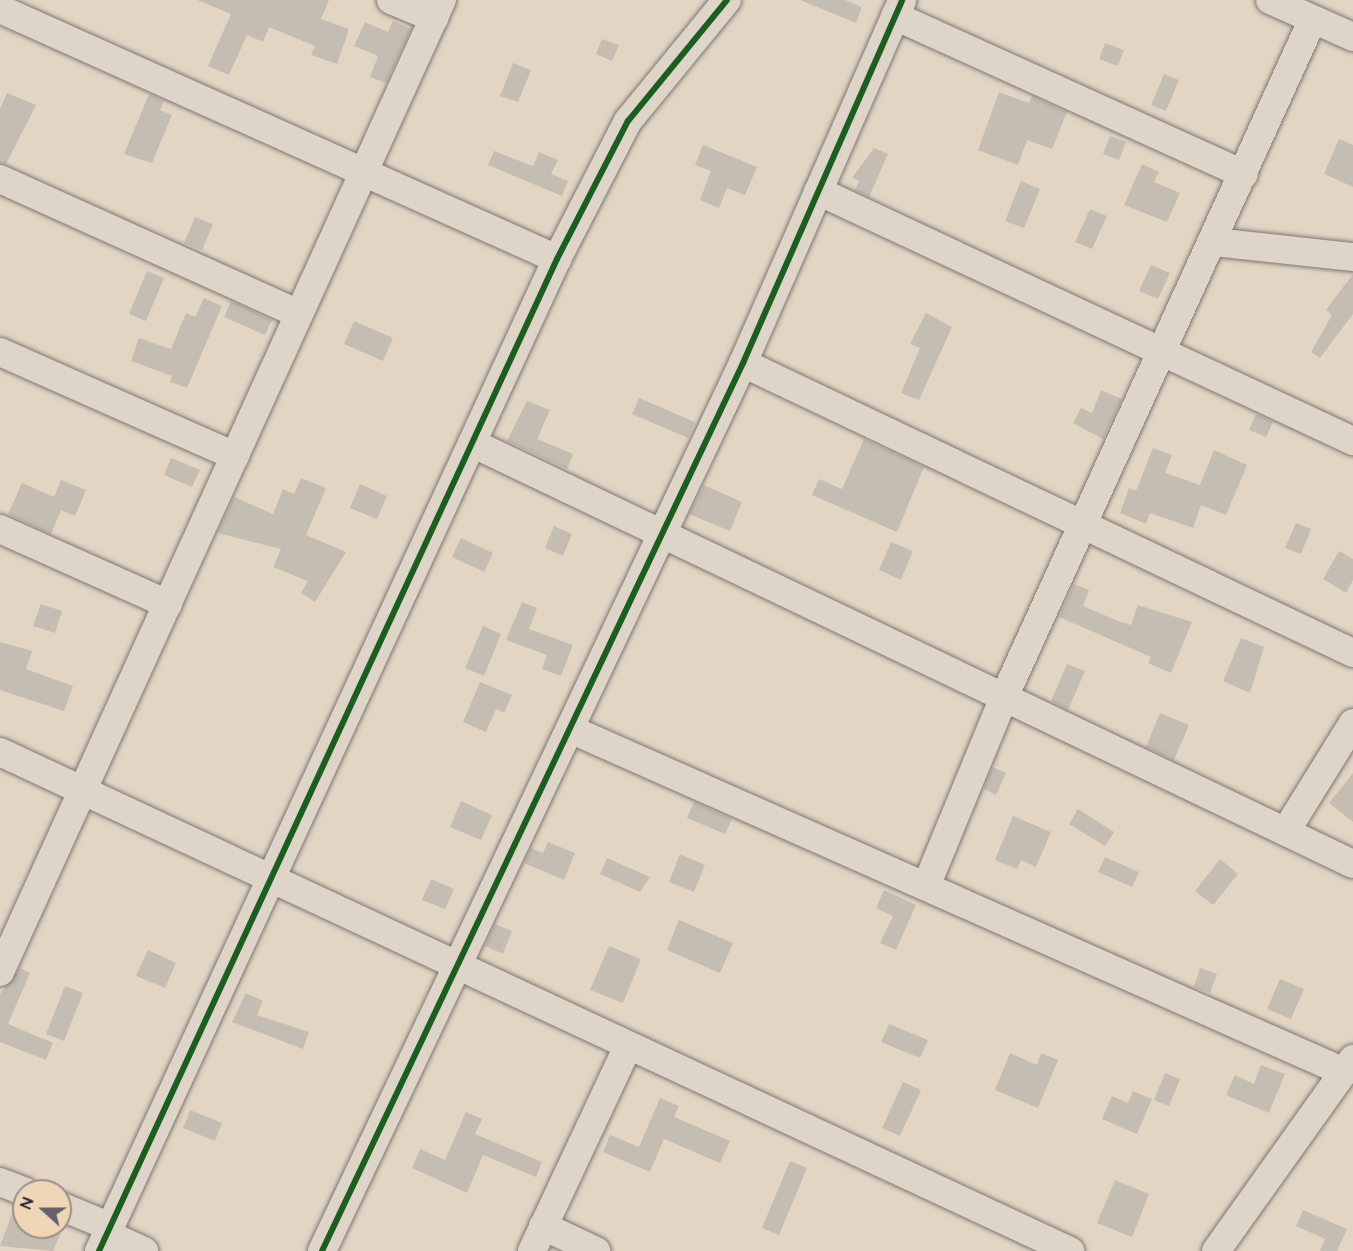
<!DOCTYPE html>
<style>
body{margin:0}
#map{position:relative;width:1353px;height:1251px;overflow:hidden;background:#e2d5c4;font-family:"Architects Daughter",sans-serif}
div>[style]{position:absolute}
.building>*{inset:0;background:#c6bdb2}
.roads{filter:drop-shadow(0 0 2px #7d7774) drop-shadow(0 0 2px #7d7774)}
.minor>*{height:28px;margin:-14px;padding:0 14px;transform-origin:14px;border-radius:14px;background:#ded4c8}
.cycleway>*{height:6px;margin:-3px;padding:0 3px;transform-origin:3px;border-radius:3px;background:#1b5e20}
span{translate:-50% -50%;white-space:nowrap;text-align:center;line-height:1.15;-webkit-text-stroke:4.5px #efd6b7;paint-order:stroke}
.north{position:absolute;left:12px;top:1179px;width:60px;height:60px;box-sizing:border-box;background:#efd6b7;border:2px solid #9d8e85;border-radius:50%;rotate:291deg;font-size:16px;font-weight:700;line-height:24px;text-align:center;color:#22223b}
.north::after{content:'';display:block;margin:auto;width:21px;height:27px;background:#65616b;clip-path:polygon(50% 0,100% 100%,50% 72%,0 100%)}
</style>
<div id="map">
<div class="building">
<div style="clip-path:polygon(197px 0,329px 0,321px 19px,349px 29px,337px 64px,311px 55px,315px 46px,269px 27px,263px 42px,247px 35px,229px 75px,208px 66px,231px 14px)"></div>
<div style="clip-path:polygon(800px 0,845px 0,862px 7px,856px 23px)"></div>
<div style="clip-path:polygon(393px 21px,411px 29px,386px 83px,370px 77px,378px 56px,354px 46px,365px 22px,388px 32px)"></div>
<div style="clip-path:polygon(602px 39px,619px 45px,612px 61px,596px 54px)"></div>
<div style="clip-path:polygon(1105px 43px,1124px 50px,1118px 66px,1099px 59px)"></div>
<div style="clip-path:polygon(513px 63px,531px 70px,518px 102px,500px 96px)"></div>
<div style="clip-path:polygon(1164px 74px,1179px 80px,1166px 111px,1151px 105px)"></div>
<div style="clip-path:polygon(999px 92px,1029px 103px,1032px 96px,1067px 112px,1052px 149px,1027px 140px,1018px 165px,978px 150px)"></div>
<div style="clip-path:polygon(7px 93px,36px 105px,6px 164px,0 163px,0 109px)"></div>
<div style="clip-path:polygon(149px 94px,164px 101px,160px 110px,172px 115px,152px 163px,124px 154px)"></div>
<div style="clip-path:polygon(1110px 136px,1126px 142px,1119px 160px,1103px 154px)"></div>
<div style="clip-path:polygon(1339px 139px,1353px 145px,1353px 187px,1324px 174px)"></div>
<div style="clip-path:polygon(703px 145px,757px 167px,745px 195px,727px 188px,719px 208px,700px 200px,711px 171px,695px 165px)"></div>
<div style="clip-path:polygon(874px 148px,888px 154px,869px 197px,855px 190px,859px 181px,852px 178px)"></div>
<div style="clip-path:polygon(494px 151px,533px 166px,539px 152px,558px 160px,551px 174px,568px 181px,562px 196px,488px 165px)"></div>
<div style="clip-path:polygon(1142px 164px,1159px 172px,1154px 182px,1180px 193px,1167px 222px,1124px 205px)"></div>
<div style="clip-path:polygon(1021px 181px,1040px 189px,1024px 228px,1005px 221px)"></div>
<div style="clip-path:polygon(1090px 209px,1107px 216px,1092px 249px,1075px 242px)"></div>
<div style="clip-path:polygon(195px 217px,213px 224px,202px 250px,184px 243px)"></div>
<div style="clip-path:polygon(1151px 265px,1170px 273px,1158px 299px,1139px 291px)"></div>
<div style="clip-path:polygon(147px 271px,164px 278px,146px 321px,129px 314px)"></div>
<div style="clip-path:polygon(1353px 274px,1353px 314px,1320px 358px,1311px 352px,1332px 315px,1326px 310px)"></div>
<div style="clip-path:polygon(204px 298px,222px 306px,187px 388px,170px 382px,172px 376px,131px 361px,139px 338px,171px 349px,186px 313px,195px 317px)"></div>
<div style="clip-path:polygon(231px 301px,272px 320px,265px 335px,224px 317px)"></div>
<div style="clip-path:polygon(926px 313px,952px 327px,919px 400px,901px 393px,920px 348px,910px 344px)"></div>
<div style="clip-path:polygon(354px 321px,393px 338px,383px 361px,344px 344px)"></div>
<div style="clip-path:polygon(1101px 390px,1122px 399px,1103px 439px,1073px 423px,1081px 408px,1092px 413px)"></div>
<div style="clip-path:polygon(639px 398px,695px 422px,688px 438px,632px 414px)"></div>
<div style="clip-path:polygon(527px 401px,550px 410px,537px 439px,573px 454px,567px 469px,507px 441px)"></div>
<div style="clip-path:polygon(1256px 414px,1273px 422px,1266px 437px,1249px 430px)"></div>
<div style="clip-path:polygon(864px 439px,924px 467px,897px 532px,812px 495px,819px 479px,842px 489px)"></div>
<div style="clip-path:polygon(1153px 448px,1172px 455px,1165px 473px,1200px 485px,1214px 450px,1247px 465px,1226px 515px,1201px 505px,1193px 528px,1150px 513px,1146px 524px,1120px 513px,1129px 488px,1136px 491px)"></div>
<div style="clip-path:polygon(171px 458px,200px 470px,192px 487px,164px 475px)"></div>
<div style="clip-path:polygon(301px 478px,326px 488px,306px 535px,346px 552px,315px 602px,301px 593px,308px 581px,273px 567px,281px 549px,218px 533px,234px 497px,273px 514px,283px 489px,294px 494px)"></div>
<div style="clip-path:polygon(61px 480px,86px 490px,75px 516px,61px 510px,51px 534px,8px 514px,22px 483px,54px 497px)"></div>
<div style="clip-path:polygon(360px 484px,387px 496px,377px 519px,350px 508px)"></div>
<div style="clip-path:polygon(704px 485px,742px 502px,730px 531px,689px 514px)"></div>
<div style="clip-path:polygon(1296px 523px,1311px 529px,1301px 554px,1285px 548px)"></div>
<div style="clip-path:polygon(554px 526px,572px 534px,563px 556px,545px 548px)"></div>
<div style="clip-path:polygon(461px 538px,493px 553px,484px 572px,452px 557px)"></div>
<div style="clip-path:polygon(891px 542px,913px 551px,901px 580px,879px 570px)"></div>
<div style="clip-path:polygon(1339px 551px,1353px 559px,1353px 580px,1346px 593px,1323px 579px)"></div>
<div style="clip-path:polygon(1074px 584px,1089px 590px,1083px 606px,1118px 621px,1131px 625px,1138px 605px,1192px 622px,1171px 673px,1148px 663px,1151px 657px,1059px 617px)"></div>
<div style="clip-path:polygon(522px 602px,537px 608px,529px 629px,573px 645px,561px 676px,542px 669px,547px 655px,506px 640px)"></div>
<div style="clip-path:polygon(41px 604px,62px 611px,55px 633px,33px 626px)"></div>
<div style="clip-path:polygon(483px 626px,501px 634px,484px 676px,465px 668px)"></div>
<div style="clip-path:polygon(1241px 638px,1264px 647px,1250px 693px,1223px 681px)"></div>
<div style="clip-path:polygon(0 642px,32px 651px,26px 669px,73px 686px,64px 711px,0 690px)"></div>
<div style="clip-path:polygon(1067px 664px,1085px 671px,1068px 710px,1051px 701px)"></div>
<div style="clip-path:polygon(480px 682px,512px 695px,504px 713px,496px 709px,486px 732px,463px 722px)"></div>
<div style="clip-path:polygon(1160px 713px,1189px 725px,1174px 760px,1146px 747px)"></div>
<div style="clip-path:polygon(993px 767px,1006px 773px,996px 795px,984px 789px)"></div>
<div style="clip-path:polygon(1353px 773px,1353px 822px,1329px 803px)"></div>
<div style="clip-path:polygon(461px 801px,492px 815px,481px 840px,450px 827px)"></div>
<div style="clip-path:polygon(694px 802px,732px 819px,725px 834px,687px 818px)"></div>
<div style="clip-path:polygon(1078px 809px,1114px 832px,1105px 846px,1069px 824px)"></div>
<div style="clip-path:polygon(1013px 816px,1051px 832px,1036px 867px,1021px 860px,1017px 869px,995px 860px)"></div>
<div style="clip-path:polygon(548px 842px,575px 853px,564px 880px,524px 863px,531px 848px,543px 853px)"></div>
<div style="clip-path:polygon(680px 854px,705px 865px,694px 892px,669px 882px)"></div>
<div style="clip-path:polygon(1105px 857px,1139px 872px,1132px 887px,1098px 872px)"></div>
<div style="clip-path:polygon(607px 858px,650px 877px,640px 892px,600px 874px)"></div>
<div style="clip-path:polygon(1220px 859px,1238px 874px,1213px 905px,1195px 891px)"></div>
<div style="clip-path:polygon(431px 879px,454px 889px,445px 909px,422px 900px)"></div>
<div style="clip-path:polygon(884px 890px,916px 905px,896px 950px,880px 943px,893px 916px,876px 908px)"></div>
<div style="clip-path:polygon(679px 920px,733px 943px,720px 973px,667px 950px)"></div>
<div style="clip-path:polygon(495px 924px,512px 931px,503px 954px,485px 946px)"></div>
<div style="clip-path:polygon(609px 946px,641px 959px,623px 1003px,590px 990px)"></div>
<div style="clip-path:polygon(148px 950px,176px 963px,165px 988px,136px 976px)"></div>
<div style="clip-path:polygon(20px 968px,30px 973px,8px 1024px,53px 1043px,46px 1060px,0 1042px,0 994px)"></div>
<div style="clip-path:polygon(1200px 968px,1217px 974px,1210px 993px,1194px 987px)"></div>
<div style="clip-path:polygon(1280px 979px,1304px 989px,1291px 1019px,1267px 1009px)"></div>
<div style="clip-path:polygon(65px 986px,83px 993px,64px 1041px,46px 1034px)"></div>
<div style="clip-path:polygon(246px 993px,263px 1001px,257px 1015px,309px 1032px,303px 1049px,232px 1022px)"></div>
<div style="clip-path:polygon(889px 1024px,928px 1040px,920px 1058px,881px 1042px)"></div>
<div style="clip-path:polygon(1010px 1053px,1037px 1065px,1041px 1053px,1058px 1060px,1038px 1108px,995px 1090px)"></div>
<div style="clip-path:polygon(1261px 1065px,1285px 1074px,1269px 1113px,1226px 1095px,1235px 1075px,1254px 1084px)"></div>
<div style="clip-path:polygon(1165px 1073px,1180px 1079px,1169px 1106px,1154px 1100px)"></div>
<div style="clip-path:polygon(903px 1082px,921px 1090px,900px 1136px,882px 1128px)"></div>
<div style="clip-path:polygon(1133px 1091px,1152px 1099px,1137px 1134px,1102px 1119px,1112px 1096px,1128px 1103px)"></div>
<div style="clip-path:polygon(660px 1098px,679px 1106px,674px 1117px,730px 1141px,720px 1163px,664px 1139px,650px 1172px,603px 1152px,610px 1135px,639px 1147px)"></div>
<div style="clip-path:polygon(190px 1110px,222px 1123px,215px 1141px,183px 1128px)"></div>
<div style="clip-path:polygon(466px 1112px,482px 1119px,475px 1134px,542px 1162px,536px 1177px,483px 1155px,467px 1193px,412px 1168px,420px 1149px,445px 1160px)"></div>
<div style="clip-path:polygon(790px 1161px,807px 1168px,779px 1235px,762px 1228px)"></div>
<div style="clip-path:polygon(1115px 1180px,1149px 1194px,1132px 1237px,1097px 1223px)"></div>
<div style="clip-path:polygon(15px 1205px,24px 1207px,24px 1227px,61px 1233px,53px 1251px,0 1246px)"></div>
<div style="clip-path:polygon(1303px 1210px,1347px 1229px,1337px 1251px,1320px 1251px,1325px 1239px,1296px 1226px)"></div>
</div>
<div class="roads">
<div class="minor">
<div style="left:391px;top:0;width:47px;rotate:22.7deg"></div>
<div style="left:1270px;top:0;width:91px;rotate:24deg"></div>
<div style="left:0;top:9px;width:611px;rotate:24.17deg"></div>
<div style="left:895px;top:16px;width:383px;rotate:24.4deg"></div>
<div style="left:0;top:179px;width:328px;rotate:24.3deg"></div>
<div style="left:818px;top:191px;width:591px;rotate:25.05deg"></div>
<div style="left:1214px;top:242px;width:140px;rotate:6.2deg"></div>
<div style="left:0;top:352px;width:257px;rotate:23.9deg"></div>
<div style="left:743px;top:363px;width:675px;rotate:25.43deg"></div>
<div style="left:472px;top:443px;width:976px;rotate:25.54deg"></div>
<div style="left:0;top:529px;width:184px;rotate:24.1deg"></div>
<div style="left:570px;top:729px;width:847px;rotate:23.9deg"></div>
<div style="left:0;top:752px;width:1181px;rotate:25deg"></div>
<div style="left:1286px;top:831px;width:127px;rotate:-58.2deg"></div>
<div style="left:927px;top:884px;width:204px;rotate:-67.6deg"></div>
<div style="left:1005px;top:695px;width:738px;rotate:-65.52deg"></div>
<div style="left:0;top:972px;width:1068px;rotate:-65.55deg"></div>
<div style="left:0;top:1182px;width:26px;rotate:21deg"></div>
<div style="left:60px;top:1206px;width:55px;rotate:22.4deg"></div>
<div style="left:543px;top:1226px;width:59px;rotate:25.3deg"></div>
<div style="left:107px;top:1234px;width:41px;rotate:24.7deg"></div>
<div style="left:99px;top:1251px;width:1093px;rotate:-65.22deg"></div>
<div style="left:557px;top:259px;width:155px;rotate:-62.8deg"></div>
<div style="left:628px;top:121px;width:156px;rotate:-50.7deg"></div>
<div style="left:322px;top:1251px;width:983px;rotate:-64.63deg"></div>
<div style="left:743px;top:363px;width:396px;rotate:-66.3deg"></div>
<div style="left:532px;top:1251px;width:224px;rotate:-64.9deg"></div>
<div style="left:1216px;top:1251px;width:236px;rotate:-54.5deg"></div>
</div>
</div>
<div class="cycleway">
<div style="left:99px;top:1251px;width:1093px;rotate:-65.22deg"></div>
<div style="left:557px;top:259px;width:155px;rotate:-62.8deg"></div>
<div style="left:628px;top:121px;width:156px;rotate:-50.7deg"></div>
<div style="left:322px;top:1251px;width:983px;rotate:-64.63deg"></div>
<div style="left:743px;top:363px;width:396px;rotate:-66.3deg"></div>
</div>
<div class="north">N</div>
</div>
